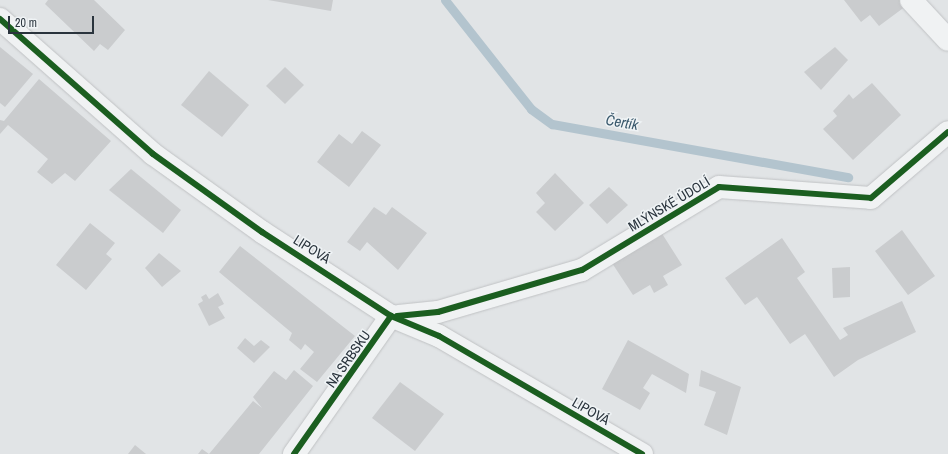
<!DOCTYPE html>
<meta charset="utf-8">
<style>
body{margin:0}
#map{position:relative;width:948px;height:454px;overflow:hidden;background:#e1e4e6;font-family:"Archivo Narrow",sans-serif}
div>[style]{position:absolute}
.stream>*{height:9px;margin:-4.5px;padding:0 4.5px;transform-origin:4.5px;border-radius:4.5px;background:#b3c4ce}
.building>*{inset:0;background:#caccce}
.roads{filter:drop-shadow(0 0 1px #c0c2c4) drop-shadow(0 0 1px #c0c2c4)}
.street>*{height:22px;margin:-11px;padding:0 11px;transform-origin:11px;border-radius:11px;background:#f0f2f3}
.cycleway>*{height:6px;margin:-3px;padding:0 3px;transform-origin:3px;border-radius:3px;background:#1b5e20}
span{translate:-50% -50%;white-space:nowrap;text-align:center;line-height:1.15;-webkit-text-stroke:3px #eff3f5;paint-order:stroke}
.street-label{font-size:14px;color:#2a343d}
.water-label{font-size:15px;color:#39586c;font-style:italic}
.scale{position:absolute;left:8px;top:16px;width:86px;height:18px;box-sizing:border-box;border:2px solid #2a343d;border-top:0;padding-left:5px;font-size:12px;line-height:14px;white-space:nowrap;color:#2a343d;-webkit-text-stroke:3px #eff3f5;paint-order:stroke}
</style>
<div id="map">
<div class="stream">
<div style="left:445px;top:0;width:139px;rotate:51.7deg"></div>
<div style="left:531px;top:109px;width:26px;rotate:36deg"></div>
<div style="left:552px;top:124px;width:301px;rotate:10.2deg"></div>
</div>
<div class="building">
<div style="clip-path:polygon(48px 0,94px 0,125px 30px,108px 50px,100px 44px,94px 51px,45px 4px)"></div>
<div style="clip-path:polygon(268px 0,333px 0,331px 11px)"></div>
<div style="clip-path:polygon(844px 0,901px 0,906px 6px,879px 26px,870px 15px,861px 22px)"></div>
<div style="clip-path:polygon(0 47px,33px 74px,5px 107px,0 103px)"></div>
<div style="clip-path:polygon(835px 47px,848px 60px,821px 90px,804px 72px)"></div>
<div style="clip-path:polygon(285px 67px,304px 85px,285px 104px,266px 86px)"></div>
<div style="clip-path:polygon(209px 71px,249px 105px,222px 137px,181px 105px)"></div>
<div style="clip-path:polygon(39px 79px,111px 141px,75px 181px,65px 173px,52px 184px,37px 172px,48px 159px,8px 125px,0 134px,0 120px,4px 121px)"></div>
<div style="clip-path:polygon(872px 83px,901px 115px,853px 160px,823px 129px,837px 116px,833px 111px,849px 94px,853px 99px)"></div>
<div style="clip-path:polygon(362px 131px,381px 145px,349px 187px,317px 162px,339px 134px,352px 144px)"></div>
<div style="clip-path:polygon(131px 169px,181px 210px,163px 233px,109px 190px)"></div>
<div style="clip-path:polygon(555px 173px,584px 203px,555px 231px,536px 212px,545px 203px,536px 193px)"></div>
<div style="clip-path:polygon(609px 187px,628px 205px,607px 224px,589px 205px)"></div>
<div style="clip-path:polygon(374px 207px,386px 215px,392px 207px,427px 233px,398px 270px,367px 242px,360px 251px,347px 242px)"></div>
<div style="clip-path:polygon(90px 223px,115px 243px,106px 254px,112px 259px,86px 290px,56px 265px)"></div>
<div style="clip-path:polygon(902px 230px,935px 276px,908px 295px,875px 251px)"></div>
<div style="clip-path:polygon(661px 232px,682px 265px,663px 276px,668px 285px,654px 293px,650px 285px,633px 295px,612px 263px)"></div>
<div style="clip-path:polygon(782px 238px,805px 272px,797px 278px,840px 340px,848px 335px,843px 328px,902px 301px,916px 332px,858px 360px,834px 377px,805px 334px,790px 344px,757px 297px,745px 305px,725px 278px)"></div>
<div style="clip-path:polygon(240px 246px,355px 336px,317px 382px,300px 369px,314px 352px,305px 344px,301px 350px,289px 340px,292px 333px,219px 272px)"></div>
<div style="clip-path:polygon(159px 253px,181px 271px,162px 287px,145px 268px)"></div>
<div style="clip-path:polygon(850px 267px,850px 297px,833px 298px,832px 268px)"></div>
<div style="clip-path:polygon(218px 293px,224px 304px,218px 307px,225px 318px,209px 326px,198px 304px,203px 301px,201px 297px,206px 294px,209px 299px)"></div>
<div style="clip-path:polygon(245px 338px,254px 346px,261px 340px,270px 347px,254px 363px,237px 348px)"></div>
<div style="clip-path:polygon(628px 340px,689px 374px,686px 393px,652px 374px,643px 388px,650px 393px,640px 410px,602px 389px)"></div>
<div style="clip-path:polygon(294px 370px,313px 386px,259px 454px,198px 454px,202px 449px,209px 454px,253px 401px,262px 408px,253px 397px,274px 371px,286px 380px)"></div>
<div style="clip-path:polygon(701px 370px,741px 387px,727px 435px,704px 425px,716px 392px,699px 386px)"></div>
<div style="clip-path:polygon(400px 382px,444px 414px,415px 451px,372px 418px)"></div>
<div style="clip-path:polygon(135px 445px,146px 454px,128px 454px)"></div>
</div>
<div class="roads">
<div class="street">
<div style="left:911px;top:0;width:54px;rotate:47.2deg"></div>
<div style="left:0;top:19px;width:204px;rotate:41.4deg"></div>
<div style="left:153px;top:154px;width:134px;rotate:35.6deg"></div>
<div style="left:262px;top:232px;width:154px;rotate:33.1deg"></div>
<div style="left:391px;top:316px;width:52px;rotate:22.6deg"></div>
<div style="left:439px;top:336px;width:235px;rotate:30.2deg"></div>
<div style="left:399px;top:316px;width:39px;rotate:-6deg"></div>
<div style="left:438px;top:312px;width:150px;rotate:-16.3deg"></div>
<div style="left:582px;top:270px;width:160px;rotate:-31.2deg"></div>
<div style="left:719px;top:187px;width:152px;rotate:4.1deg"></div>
<div style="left:871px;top:198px;width:101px;rotate:-40.6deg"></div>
<div style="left:294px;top:454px;width:169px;rotate:-54.9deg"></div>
</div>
</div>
<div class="cycleway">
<div style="left:0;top:19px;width:204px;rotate:41.4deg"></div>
<div style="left:153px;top:154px;width:134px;rotate:35.6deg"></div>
<div style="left:262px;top:232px;width:154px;rotate:33.1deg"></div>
<div style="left:391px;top:316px;width:52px;rotate:22.6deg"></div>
<div style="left:439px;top:336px;width:235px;rotate:30.2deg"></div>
<div style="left:397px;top:316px;width:41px;rotate:-5.6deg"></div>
<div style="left:438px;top:312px;width:150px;rotate:-16.3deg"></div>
<div style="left:582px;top:270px;width:160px;rotate:-31.2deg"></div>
<div style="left:719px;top:187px;width:152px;rotate:4.1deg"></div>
<div style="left:871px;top:198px;width:101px;rotate:-40.6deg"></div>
<div style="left:294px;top:454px;width:169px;rotate:-54.9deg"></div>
</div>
<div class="street-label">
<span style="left:669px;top:204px;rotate:-31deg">MLÝNSKÉ ÚDOLÍ</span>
<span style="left:312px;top:249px;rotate:32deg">LIPOVÁ</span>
<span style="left:348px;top:359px;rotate:-55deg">NA SRBSKU</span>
<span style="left:591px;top:411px;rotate:30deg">LIPOVÁ</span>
</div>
<div class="water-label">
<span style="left:622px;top:122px;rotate:10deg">Čertík</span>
</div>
<div class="scale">20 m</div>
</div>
